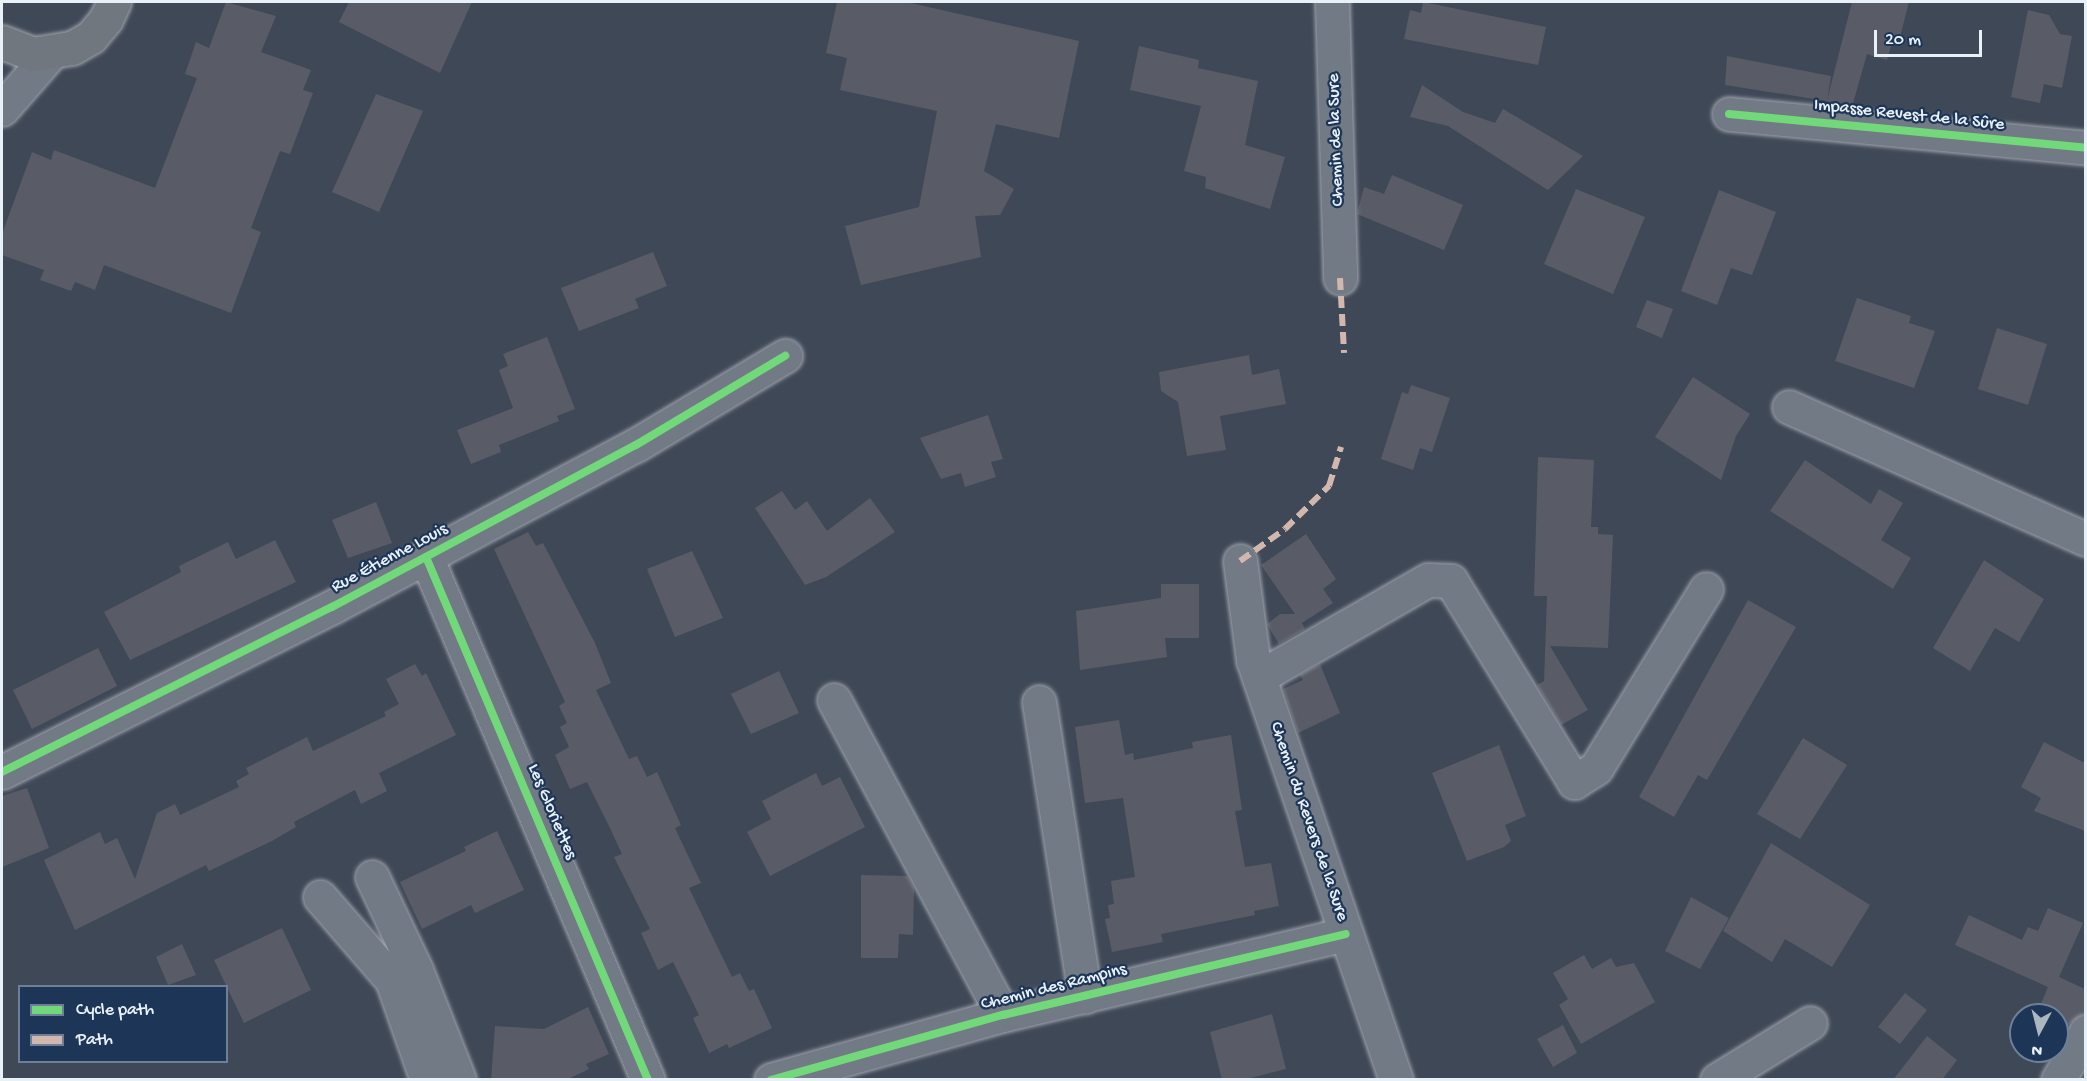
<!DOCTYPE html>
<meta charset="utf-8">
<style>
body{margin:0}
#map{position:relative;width:2087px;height:1081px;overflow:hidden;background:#3f4857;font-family:"Gochi Hand",sans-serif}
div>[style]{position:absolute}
.building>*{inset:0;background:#595c66}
.roads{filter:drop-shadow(0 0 2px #9fa4ad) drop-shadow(0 0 2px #9fa4ad)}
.minor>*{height:33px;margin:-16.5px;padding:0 16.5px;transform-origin:16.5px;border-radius:16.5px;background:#727a85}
.major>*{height:33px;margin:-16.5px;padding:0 16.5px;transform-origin:16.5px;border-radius:16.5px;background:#70777e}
.quiet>*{height:6px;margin-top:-3px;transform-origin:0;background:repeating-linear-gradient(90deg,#d1b7ad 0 12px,transparent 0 18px)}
.cycleway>*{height:8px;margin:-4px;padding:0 4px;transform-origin:4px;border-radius:4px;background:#71d979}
span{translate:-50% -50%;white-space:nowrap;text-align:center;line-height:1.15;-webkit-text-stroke:4.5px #1d3557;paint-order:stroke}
.street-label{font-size:18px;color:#e8f1f8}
.frame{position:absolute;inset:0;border:3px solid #e8f1f8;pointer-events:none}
.legend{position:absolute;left:18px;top:985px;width:210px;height:78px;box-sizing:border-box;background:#1d3557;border:2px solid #6e8097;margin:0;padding:8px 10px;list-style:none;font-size:18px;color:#e8f1f8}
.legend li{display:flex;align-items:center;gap:12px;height:30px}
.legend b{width:30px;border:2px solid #6e8097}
.north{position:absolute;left:2009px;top:1003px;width:60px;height:60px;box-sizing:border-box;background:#1d3557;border:2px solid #6e8097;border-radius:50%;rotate:187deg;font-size:16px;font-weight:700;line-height:24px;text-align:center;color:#e8f1f8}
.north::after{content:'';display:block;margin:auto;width:21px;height:27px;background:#adb6c0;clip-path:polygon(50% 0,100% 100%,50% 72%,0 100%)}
.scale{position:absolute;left:1874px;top:30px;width:108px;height:27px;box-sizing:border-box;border:3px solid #e8f1f8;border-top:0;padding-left:8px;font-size:18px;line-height:21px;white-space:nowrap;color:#e8f1f8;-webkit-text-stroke:4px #1d3557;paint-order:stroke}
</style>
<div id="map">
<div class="building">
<div style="clip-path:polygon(226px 2px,276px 16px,261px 52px,311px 70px,303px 90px,313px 93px,290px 154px,280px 151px,251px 228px,261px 232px,231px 313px,104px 265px,95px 290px,75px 282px,71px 291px,40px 280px,44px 270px,2px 255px,2px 234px,32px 152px,51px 160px,54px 150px,155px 188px,197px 78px,185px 74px,196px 42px,209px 48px)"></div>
<div style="clip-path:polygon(349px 2px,472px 2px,440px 73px,339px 22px)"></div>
<div style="clip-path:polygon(837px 2px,906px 2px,1079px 41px,1059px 138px,996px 124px,984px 171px,1014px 189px,1000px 215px,975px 216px,981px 257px,861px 285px,845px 226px,919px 207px,937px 111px,840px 90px,847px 58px,826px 53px)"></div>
<div style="clip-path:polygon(1423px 2px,1546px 27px,1538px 65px,1404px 39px,1410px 10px,1421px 13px)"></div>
<div style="clip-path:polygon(1852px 2px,1909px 2px,1898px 45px,1892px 43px,1887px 60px,1867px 54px,1852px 107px,1826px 104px)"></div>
<div style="clip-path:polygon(2028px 10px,2049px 15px,2060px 34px,2072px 36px,2062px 88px,2044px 84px,2040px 103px,2011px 97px)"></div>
<div style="clip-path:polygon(1139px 46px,1199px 60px,1198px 68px,1258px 81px,1245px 145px,1285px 157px,1270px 209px,1205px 188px,1206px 177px,1184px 171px,1201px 106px,1130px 90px)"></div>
<div style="clip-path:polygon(1727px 56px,1831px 76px,1827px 101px,1725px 85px)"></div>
<div style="clip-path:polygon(1422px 85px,1463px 112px,1495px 123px,1503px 109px,1583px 156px,1548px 190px,1448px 126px,1410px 117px)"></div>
<div style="clip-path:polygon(376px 94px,423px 111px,379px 212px,332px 192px)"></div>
<div style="clip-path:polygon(1392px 175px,1463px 205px,1444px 250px,1357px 214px,1364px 187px,1384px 194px)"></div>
<div style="clip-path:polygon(1576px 189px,1645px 217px,1613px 294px,1544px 264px)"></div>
<div style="clip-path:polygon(1719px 190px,1776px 212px,1752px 275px,1731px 268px,1717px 305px,1681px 291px)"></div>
<div style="clip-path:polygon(653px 252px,667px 286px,635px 299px,639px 308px,579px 331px,561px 288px)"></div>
<div style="clip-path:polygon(1857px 298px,1911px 316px,1909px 323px,1935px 331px,1914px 388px,1835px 361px)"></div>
<div style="clip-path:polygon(1647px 300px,1673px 309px,1662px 338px,1636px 327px)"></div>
<div style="clip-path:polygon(1997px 328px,2047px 344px,2028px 405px,1978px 389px)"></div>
<div style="clip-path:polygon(547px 337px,575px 409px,557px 416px,559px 421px,499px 445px,501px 452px,471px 464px,457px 430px,513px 408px,499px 370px,508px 366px,503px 354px)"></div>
<div style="clip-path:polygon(1249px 355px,1252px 375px,1279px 369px,1286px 404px,1220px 416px,1226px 450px,1187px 456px,1178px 402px,1161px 391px,1159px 372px)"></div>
<div style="clip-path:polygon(1693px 377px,1750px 414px,1736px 436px,1721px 480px,1655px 437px)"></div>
<div style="clip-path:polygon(1411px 385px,1450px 398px,1432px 452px,1420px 448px,1413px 470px,1381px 459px,1402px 392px,1408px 394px)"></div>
<div style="clip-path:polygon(988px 415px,1003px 459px,991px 462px,996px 477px,965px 487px,961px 473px,941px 479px,920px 438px)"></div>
<div style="clip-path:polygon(1538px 457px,1594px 460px,1591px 527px,1598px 527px,1598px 534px,1613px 535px,1608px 648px,1550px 646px,1588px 710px,1561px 725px,1537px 685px,1544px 681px,1547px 596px,1534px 596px)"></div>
<div style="clip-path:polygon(1805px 460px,1871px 504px,1879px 489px,1903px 503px,1881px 540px,1911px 558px,1893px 589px,1770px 511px)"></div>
<div style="clip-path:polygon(782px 491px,795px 510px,807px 501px,827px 531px,870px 498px,895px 532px,826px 577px,805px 585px,755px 508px)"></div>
<div style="clip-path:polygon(376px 502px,392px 543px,348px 558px,332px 520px)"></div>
<div style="clip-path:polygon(528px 532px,536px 546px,543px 543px,595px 643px,611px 683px,596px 690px,629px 759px,637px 756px,647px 777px,657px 772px,681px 825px,675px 828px,701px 883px,689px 888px,732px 977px,740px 973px,749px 991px,754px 989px,772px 1028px,729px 1048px,727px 1044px,709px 1053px,693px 1018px,699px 1015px,673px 962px,658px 970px,641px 933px,650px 929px,614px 857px,622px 854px,608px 824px,587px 782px,570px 789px,555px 755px,569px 747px,560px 727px,567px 723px,559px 706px,565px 702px,494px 549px)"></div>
<div style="clip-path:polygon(1306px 534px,1336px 579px,1323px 589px,1333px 603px,1302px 623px,1305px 629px,1279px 644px,1267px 624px,1280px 614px,1295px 614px,1261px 565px)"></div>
<div style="clip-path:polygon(275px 540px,296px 582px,130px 660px,104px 612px,181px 572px,179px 566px,228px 542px,236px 559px)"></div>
<div style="clip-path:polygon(692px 551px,723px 618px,675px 637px,647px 569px)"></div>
<div style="clip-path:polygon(1984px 560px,2044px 599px,2019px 642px,1995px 628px,1970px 671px,1933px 648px)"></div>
<div style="clip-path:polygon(1161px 584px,1199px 584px,1199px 638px,1165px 638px,1167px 657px,1080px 670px,1076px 611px,1161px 598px)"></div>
<div style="clip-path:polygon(1748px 600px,1796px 627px,1707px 780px,1698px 775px,1674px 817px,1639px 797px)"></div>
<div style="clip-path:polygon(98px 648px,117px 686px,32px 729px,13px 690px)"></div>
<div style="clip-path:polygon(415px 664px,422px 676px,426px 673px,456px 735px,379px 773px,387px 791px,361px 804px,355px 790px,294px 822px,296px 827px,272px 841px,209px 871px,206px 865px,75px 930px,44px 860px,100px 832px,105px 844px,117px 838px,135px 879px,157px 813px,175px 804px,180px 815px,239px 787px,236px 781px,249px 774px,246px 768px,307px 737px,313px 751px,386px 716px,384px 712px,399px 704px,386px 679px)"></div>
<div style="clip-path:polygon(1320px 664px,1340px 713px,1298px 733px,1283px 689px,1303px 680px,1300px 675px)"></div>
<div style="clip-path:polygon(779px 671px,799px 713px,751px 734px,731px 694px)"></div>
<div style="clip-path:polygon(1119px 720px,1125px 755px,1133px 753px,1134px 760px,1193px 748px,1192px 742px,1231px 735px,1242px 810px,1235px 811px,1245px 867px,1271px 863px,1279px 906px,1254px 911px,1255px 915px,1161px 934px,1163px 942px,1112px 952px,1105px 919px,1110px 918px,1108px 905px,1114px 904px,1111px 881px,1135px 877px,1123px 798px,1085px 803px,1075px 727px)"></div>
<div style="clip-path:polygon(1803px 738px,1847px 765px,1800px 839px,1757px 814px)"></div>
<div style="clip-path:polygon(2044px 742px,2085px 763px,2085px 831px,2034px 811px,2041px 798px,2021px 787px)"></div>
<div style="clip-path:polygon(1499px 745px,1526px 816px,1505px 825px,1511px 841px,1504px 847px,1467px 861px,1432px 773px)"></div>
<div style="clip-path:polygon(816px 773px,822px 786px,840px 777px,865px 827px,770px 876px,747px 832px,771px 819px,762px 801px)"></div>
<div style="clip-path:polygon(27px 788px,49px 848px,2px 867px,2px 796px)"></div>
<div style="clip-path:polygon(497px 831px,524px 890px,475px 913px,471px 905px,422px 929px,400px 882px,466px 851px,464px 847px)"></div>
<div style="clip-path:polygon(1771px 843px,1870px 905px,1832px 967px,1785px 939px,1772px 962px,1723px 931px)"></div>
<div style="clip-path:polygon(861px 875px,907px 876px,914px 888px,913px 935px,899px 934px,898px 958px,861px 958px)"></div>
<div style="clip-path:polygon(1691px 897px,1729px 918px,1700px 969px,1665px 951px)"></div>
<div style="clip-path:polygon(2048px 908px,2083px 923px,2059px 977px,2085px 989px,2085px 1013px,2068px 1025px,2057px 1020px,2057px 1015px,2038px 1011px,2048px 987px,1955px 945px,1969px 915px,2022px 940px,2028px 927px,2038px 931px)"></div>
<div style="clip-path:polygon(282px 928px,311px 990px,244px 1023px,214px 960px)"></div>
<div style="clip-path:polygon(182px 944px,196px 975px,168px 985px,156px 957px)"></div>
<div style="clip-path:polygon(1584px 955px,1592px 969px,1611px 958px,1616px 967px,1634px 963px,1655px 1002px,1581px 1044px,1559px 1005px,1568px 999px,1553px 973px)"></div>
<div style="clip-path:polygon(1905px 993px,1927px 1010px,1900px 1044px,1878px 1027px)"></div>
<div style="clip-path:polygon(588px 1007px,609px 1054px,586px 1064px,589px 1069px,566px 1080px,491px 1080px,495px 1026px,544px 1029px)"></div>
<div style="clip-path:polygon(1272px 1014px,1286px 1069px,1243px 1080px,1222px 1080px,1210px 1032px)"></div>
<div style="clip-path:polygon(1563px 1025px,1577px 1053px,1553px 1067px,1537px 1039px)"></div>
<div style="clip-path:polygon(1927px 1036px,1957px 1060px,1942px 1080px,1893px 1080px)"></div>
</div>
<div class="roads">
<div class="minor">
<div style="left:1332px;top:2px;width:276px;rotate:88.3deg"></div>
<div style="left:2px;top:109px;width:73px;rotate:-48.9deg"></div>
<div style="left:1729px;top:114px;width:359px;rotate:5.4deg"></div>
<div style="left:1789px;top:407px;width:325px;rotate:24deg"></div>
<div style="left:426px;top:557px;width:568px;rotate:67deg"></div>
<div style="left:1240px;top:561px;width:100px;rotate:82.5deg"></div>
<div style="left:1253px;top:660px;width:444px;rotate:71.2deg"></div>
<div style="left:1259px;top:677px;width:195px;rotate:-29.9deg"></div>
<div style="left:1428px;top:580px;width:23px;rotate:2deg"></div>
<div style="left:1451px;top:581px;width:236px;rotate:58.5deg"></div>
<div style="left:1574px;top:782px;width:26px;rotate:-32deg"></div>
<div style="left:1596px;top:768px;width:210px;rotate:-58.4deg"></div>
<div style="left:834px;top:700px;width:357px;rotate:61.8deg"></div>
<div style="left:1039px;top:702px;width:298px;rotate:81.1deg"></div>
<div style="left:2px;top:772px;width:369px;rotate:-26.6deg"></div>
<div style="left:332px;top:607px;width:344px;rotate:-28.1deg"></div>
<div style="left:636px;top:445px;width:174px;rotate:-30.9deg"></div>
<div style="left:372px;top:877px;width:103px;rotate:64.7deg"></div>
<div style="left:416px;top:970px;width:118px;rotate:68.6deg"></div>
<div style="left:320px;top:897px;width:110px;rotate:49.1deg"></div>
<div style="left:392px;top:980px;width:106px;rotate:70.7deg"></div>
<div style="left:771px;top:1080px;width:241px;rotate:-15.7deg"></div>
<div style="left:1003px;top:1015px;width:352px;rotate:-13.3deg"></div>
<div style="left:1717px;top:1080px;width:109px;rotate:-31.5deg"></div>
<div style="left:2058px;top:1080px;width:56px;rotate:-59.7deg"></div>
</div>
<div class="major">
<div style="left:2px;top:42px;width:33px;rotate:21deg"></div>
<div style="left:33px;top:54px;width:39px;rotate:-9deg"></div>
<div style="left:72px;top:48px;width:22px;rotate:-30deg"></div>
<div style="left:91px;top:37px;width:23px;rotate:-50deg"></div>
<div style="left:106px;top:19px;width:19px;rotate:-65deg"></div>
</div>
</div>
<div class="quiet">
<div style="left:1340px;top:278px;width:75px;rotate:86.9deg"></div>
<div style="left:1240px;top:561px;width:55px;rotate:-35.4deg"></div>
<div style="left:1285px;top:529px;width:62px;rotate:-44.3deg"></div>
<div style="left:1329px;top:486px;width:41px;rotate:-72.9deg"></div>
</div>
<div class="cycleway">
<div style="left:1729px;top:114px;width:359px;rotate:5.4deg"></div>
<div style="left:426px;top:557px;width:568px;rotate:67deg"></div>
<div style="left:2px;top:772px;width:369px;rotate:-26.6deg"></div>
<div style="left:332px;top:607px;width:344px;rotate:-28.1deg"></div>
<div style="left:636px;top:445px;width:174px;rotate:-30.9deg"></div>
<div style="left:771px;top:1080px;width:241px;rotate:-15.7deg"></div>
<div style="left:1003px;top:1015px;width:352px;rotate:-13.3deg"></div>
</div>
<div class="street-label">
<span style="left:1909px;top:116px;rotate:6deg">Impasse Revest de la Sûre</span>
<span style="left:1337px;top:140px;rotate:-92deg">Chemin de la Sure</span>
<span style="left:390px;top:559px;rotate:-28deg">Rue Étienne Louis</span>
<span style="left:551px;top:812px;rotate:67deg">Les Gloriettes</span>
<span style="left:1308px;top:822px;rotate:71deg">Chemin du Revers de la Sure</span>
<span style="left:1054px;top:988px;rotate:-14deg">Chemin des Rampins</span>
</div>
<div class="frame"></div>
<ul class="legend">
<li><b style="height:8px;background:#71d979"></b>Cycle path</li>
<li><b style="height:8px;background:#d1b7ad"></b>Path</li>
</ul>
<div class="north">N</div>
<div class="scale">20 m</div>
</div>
